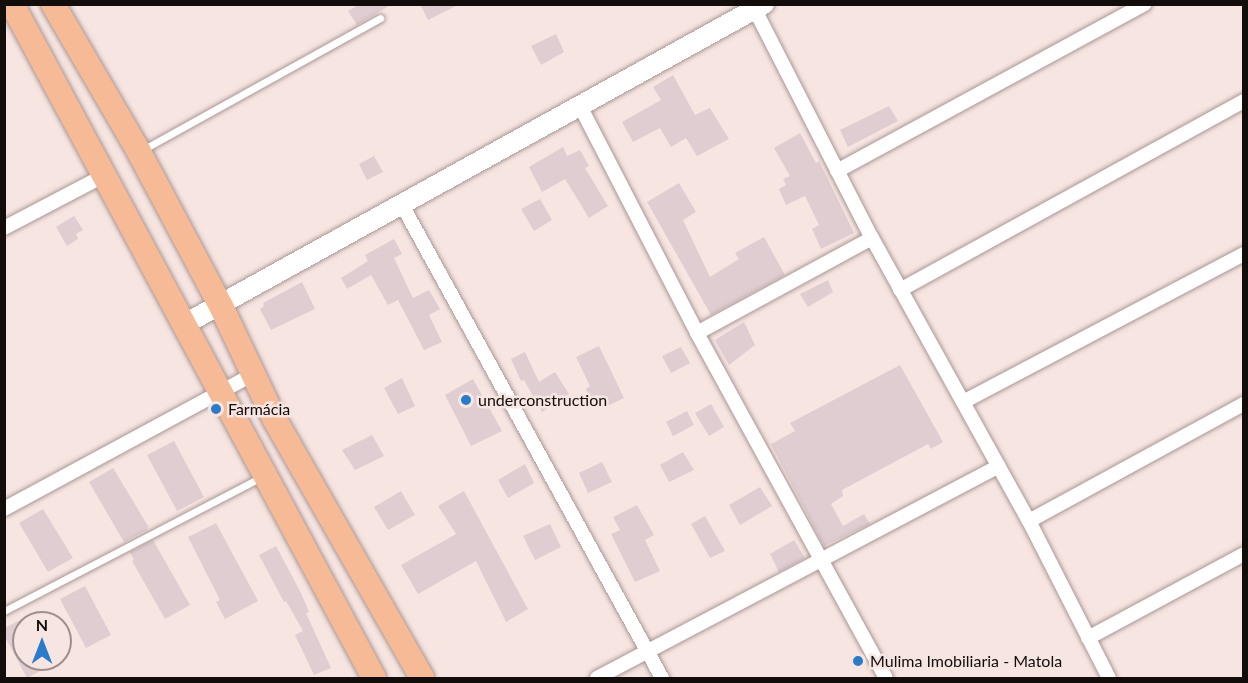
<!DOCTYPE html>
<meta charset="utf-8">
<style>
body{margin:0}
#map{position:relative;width:1248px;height:683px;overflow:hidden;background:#f7e5e2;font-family:Lato,sans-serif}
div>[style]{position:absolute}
.building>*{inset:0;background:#dfcdd2}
.roads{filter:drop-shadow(0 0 2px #a99795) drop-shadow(0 0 2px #a99795)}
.lane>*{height:7px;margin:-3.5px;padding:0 3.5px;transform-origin:3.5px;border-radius:3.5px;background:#fff}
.street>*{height:14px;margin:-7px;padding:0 7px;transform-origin:7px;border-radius:7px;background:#fff}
.secondary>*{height:20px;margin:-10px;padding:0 10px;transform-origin:10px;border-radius:10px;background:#fff}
.highway>*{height:24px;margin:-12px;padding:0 12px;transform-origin:12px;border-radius:12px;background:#f6bb96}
.dots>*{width:16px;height:16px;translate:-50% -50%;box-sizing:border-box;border:3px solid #f7e5e2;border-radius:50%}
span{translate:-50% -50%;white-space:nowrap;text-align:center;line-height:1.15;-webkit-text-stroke:5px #f7e5e2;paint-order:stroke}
.poi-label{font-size:16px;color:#120c0b}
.left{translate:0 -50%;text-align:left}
.frame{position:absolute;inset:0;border:6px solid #120c0b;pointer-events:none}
.north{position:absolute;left:12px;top:611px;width:60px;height:60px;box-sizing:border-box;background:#f7e5e2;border:2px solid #9b8e8c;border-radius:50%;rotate:0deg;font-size:16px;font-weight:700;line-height:24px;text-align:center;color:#120c0b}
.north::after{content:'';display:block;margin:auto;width:21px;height:27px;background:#2c7aca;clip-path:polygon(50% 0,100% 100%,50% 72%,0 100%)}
</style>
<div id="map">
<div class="building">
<div style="clip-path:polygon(360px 4px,392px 4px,357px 25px,348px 11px)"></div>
<div style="clip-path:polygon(420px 4px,460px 4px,428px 20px)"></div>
<div style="clip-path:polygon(556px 34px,564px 52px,541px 65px,531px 46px)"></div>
<div style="clip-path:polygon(673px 75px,695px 115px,710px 108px,729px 139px,697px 156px,686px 138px,671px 147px,660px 128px,633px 142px,622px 122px,661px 100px,653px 87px)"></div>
<div style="clip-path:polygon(889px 106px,898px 121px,848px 147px,840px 130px)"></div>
<div style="clip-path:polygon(800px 133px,816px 163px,819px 161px,854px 233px,821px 249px,812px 229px,819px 225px,805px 196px,786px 205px,779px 189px,786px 185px,783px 179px,790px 176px,774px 148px)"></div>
<div style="clip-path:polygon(563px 147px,567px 156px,580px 150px,589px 166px,585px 168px,608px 206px,589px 218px,565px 179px,542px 192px,529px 167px)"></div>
<div style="clip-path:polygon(374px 156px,383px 172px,367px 180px,359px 164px)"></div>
<div style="clip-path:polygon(679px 183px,696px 212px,683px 220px,710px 277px,739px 259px,735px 253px,764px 237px,785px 275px,711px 315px,647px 202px)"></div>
<div style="clip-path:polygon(540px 199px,552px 220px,534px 231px,521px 209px)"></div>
<div style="clip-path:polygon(74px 216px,83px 230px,76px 234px,78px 239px,67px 246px,56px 227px)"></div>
<div style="clip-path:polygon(394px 239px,402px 254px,394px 258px,413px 298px,429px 290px,440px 309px,429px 315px,442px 342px,424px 350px,398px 300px,388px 305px,371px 275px,347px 289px,341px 278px,368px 261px,365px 255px)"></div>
<div style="clip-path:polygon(828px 280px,833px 292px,808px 307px,800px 294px)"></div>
<div style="clip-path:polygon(302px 282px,315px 309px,271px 330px,260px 309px,264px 306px,263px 303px)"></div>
<div style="clip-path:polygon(744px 322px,755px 345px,729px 365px,715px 340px)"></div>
<div style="clip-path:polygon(599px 346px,624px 398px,603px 408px,597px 395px,590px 398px,586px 389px,590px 386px,576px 357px)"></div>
<div style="clip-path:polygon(681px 347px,690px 363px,671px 373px,662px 356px)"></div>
<div style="clip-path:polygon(525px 352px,539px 382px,555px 372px,569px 394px,542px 412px,524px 380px,521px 381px,511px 359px)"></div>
<div style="clip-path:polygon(900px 365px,943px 442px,931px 449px,928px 444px,842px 490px,843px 496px,831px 504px,843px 526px,864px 514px,870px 524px,824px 546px,771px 444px,795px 431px,790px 423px)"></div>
<div style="clip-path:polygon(402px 378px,415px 406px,398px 414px,384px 388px)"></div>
<div style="clip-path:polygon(473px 379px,502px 431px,471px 446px,445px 395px)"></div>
<div style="clip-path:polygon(711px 404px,724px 427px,709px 436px,695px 413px)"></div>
<div style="clip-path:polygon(687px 411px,694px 425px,673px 436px,666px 422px)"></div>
<div style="clip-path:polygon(372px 435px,384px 456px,355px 470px,342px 450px)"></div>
<div style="clip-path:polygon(174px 441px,204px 497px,177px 511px,147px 455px)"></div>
<div style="clip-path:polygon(683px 452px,694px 470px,669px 482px,660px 465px)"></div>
<div style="clip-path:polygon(602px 462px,612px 482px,588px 493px,579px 473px)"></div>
<div style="clip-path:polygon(525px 464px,534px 483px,508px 498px,498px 480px)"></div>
<div style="clip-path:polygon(113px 468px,148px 526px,147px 530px,124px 542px,89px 482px)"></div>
<div style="clip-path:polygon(760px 487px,772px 506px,740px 525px,729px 505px)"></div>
<div style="clip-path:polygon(401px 491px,415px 515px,388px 530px,374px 507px)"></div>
<div style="clip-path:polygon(464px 491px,528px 609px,506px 622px,476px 561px,418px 594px,401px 565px,456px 534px,438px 506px)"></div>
<div style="clip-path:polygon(637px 505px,654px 535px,645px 540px,660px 571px,635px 582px,611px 534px,620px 530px,613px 517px)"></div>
<div style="clip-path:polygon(43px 509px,73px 558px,48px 572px,19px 523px)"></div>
<div style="clip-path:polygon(705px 516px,725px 551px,710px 558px,691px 524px)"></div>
<div style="clip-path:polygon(216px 523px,258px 601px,225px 619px,216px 602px,220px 600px,188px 537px)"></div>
<div style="clip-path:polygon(550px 524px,561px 547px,535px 560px,523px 536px)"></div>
<div style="clip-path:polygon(153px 540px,190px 605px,165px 619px,132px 561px,134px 560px,130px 552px)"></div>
<div style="clip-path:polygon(794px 540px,805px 558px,779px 572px,770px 554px)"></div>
<div style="clip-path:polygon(276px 546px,301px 593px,309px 612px,306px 613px,331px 668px,314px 675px,295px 635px,303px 631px,286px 601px,284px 602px,259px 555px)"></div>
<div style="clip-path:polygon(85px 586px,111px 635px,86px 648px,60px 599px)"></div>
<div style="clip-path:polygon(24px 618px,24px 659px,63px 659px,27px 678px,4px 635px,4px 628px)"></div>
</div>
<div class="roads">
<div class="lane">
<div style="left:144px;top:149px;width:270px;rotate:-29deg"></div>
<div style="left:4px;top:611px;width:290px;rotate:-27.5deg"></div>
</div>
<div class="street">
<div style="left:752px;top:4px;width:263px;rotate:62.9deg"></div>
<div style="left:872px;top:238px;width:324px;rotate:61deg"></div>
<div style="left:1029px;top:521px;width:176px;rotate:63deg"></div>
<div style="left:580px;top:106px;width:255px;rotate:62.7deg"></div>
<div style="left:697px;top:333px;width:393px;rotate:61.3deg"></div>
<div style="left:837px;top:171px;width:350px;rotate:-28.5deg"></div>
<div style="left:401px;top:203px;width:542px;rotate:61.21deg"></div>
<div style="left:4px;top:228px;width:112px;rotate:-27.7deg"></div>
<div style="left:900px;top:290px;width:393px;rotate:-28.8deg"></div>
<div style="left:697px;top:333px;width:199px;rotate:-28.5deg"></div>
<div style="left:963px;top:402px;width:318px;rotate:-27.8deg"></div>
<div style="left:4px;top:509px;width:282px;rotate:-28.4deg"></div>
<div style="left:1029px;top:521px;width:245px;rotate:-28.6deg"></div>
<div style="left:1088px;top:638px;width:177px;rotate:-28.3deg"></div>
<div style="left:597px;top:678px;width:454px;rotate:-27.8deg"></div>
</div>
<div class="secondary">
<div style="left:183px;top:325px;width:664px;rotate:-28.92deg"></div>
</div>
<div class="highway">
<div style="left:12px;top:4px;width:765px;rotate:61.76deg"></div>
<div style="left:53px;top:4px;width:171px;rotate:59.8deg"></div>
<div style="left:139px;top:152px;width:174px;rotate:62deg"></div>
<div style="left:221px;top:306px;width:126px;rotate:64.7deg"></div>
<div style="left:275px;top:420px;width:297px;rotate:60.3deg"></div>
</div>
</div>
<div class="dots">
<div style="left:466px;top:400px;background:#2c7aca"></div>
<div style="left:216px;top:409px;background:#2c7aca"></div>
<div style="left:858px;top:661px;background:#2c7aca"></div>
</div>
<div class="poi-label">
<span class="left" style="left:478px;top:400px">underconstruction</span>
<span class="left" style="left:228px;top:409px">Farmácia</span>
<span class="left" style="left:870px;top:661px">Mulima Imobiliaria - Matola</span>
</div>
<div class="frame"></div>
<div class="north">N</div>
</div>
